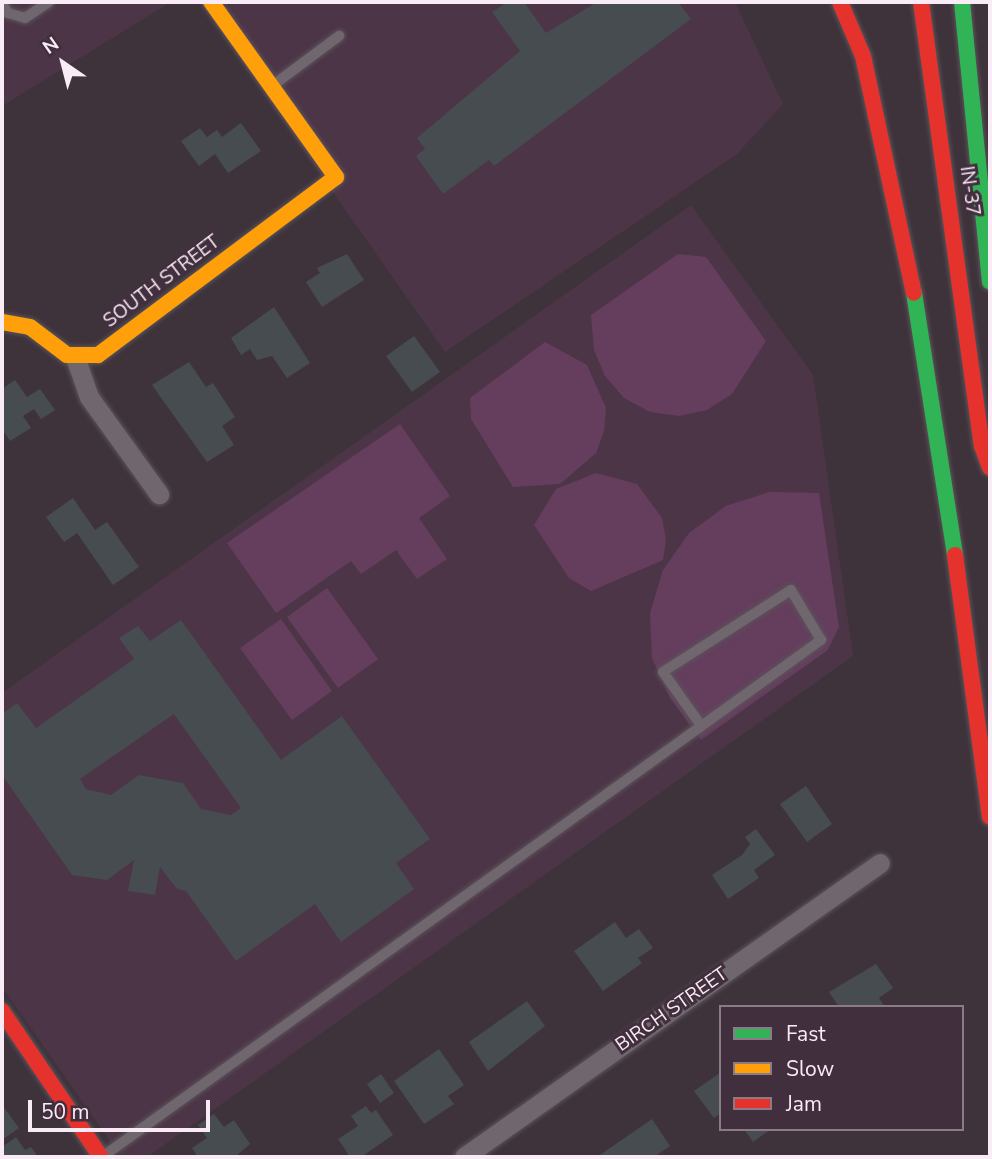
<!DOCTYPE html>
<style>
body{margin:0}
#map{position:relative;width:992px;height:1159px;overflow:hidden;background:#3e333b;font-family:"Nunito Sans",sans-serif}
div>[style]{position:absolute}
.built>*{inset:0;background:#4c3547}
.green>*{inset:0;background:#653e5e}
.building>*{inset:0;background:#464c50}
.roads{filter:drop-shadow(0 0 2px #5b5259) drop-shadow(0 0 2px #5b5259)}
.lane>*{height:10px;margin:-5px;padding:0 5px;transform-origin:5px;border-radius:5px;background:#6f676d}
.street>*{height:19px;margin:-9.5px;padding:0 9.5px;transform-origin:9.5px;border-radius:9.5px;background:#6f676d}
.fast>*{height:16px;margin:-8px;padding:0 8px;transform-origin:8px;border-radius:8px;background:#30b455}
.slow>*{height:16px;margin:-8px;padding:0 8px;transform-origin:8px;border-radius:8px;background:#ff9f0a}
.jam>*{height:16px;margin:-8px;padding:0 8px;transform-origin:8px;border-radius:8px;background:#e5322d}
span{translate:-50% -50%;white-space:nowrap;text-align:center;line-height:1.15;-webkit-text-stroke:6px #422f3e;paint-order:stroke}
.street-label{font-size:19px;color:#f9ecf6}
.frame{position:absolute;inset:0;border:4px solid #f9ecf6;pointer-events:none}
.legend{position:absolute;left:719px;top:1005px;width:245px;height:126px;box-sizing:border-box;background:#422f3e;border:2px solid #8b7b88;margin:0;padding:9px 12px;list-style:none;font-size:21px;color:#f9ecf6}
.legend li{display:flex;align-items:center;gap:14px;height:35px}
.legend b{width:35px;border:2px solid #8b7b88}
.north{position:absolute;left:28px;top:28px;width:70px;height:70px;-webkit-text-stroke:5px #422f3e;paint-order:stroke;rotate:325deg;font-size:19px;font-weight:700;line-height:28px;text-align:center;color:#f9ecf6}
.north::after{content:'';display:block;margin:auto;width:24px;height:32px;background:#f9ecf6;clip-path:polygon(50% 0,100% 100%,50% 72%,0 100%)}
.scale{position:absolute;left:28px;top:1100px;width:182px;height:32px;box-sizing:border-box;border:4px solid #f9ecf6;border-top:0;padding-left:9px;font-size:21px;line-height:24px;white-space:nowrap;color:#f9ecf6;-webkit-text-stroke:5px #422f3e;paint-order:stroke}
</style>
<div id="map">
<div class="built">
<div style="clip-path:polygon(2px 2px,171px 2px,2px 106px)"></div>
<div style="clip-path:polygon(200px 2px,735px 2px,783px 104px,737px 154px,445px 352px)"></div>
<div style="clip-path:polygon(691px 205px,813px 375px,853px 656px,147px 1157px,121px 1157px,2px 987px,2px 693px)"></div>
</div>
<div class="green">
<div style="clip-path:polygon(678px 254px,706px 257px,766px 341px,732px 394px,707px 410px,679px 416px,650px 412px,624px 398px,605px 376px,594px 350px,591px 315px)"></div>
<div style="clip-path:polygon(545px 342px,587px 365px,606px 408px,604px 431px,596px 453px,560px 484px,513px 487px,471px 419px,470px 398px)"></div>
<div style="clip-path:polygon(400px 424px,450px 496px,419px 518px,447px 559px,417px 579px,396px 550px,361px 574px,351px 561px,276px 613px,227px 543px)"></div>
<div style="clip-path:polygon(596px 473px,637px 484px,662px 518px,666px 539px,663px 560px,591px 591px,569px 578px,534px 525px,556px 489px)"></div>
<div style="clip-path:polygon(769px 492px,819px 493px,839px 627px,828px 650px,701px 740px,670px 698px,652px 658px,650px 613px,663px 570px,689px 533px,726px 506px)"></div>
<div style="clip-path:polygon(327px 588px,378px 659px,338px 688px,287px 617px)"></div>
<div style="clip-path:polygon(281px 619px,332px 691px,292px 720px,240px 648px)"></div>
</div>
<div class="building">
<div style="clip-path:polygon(507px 2px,524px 2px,546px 33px,597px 2px,678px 2px,691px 19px,494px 166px,489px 160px,443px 194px,416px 156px,425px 149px,417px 138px,520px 51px,492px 12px)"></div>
<div style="clip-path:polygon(241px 123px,261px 151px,228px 173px,215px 154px,199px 166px,181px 141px,200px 128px,207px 137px,217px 130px,222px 137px)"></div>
<div style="clip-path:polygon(347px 254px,364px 280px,322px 307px,306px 282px,320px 273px,317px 268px)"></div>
<div style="clip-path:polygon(274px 307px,310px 363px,287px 378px,272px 356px,257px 360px,250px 349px,241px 355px,231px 338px)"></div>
<div style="clip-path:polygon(414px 336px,440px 372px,412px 392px,386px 356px)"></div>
<div style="clip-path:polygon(189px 362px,206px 387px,213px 383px,235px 417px,222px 426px,234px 445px,207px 462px,152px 385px)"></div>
<div style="clip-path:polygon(15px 380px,27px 397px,40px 389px,55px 410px,41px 419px,34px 409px,23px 416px,31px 428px,10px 441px,2px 429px,2px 389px)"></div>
<div style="clip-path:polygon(73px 498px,95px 530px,107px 522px,139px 567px,113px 585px,77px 533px,64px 542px,46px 517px)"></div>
<div style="clip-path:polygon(evenodd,181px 620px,281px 760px,342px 716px,430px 839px,396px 863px,414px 889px,341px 942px,315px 904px,236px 961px,186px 891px,177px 889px,160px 867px,155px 895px,128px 891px,134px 860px,107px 880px,72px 875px,2px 775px,2px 714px,17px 703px,36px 728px,134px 659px,119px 638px,138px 626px,150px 641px,181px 620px,174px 714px,241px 808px,231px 815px,201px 809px,183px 783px,139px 775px,111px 795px,86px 789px,80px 779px,174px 714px)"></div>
<div style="clip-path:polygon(806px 786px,832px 824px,807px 842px,780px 804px)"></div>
<div style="clip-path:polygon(756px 829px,775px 855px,754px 870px,759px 878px,728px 899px,712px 875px,742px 855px,750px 844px,745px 837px)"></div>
<div style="clip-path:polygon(615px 922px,626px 938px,639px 929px,653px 948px,638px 958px,642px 963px,603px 991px,574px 951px)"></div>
<div style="clip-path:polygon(876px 964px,893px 988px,879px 998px,885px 1007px,839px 1007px,829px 992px)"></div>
<div style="clip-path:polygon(527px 1001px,545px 1026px,488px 1071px,469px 1042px)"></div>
<div style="clip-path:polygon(439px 1049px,464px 1085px,448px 1096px,454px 1104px,424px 1124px,394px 1081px)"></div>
<div style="clip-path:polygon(721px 1072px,721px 1113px,714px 1118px,694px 1091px)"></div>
<div style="clip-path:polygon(381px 1074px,394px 1093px,380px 1103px,367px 1084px)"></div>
<div style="clip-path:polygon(2px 1105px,19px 1128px,2px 1140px)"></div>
<div style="clip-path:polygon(366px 1106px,371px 1113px,376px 1110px,393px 1135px,361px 1157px,350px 1157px,338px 1139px,358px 1126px,351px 1116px)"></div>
<div style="clip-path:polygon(214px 1114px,224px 1127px,234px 1120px,250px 1144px,235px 1157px,198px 1157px,192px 1148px,207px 1138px,198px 1125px)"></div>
<div style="clip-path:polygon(652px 1119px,670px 1146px,654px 1157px,597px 1157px)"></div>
<div style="clip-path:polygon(744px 1129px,771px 1129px,753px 1142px)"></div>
<div style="clip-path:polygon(16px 1137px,25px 1150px,31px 1147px,38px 1157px,2px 1157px,2px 1147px)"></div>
</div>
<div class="roads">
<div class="lane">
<div style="left:2px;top:4px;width:11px;rotate:56deg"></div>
<div style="left:8px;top:13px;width:18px;rotate:16deg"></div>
<div style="left:25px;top:18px;width:29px;rotate:-34deg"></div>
<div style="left:272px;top:86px;width:84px;rotate:-36.7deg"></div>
<div style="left:102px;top:1157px;width:886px;rotate:-35.72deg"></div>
<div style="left:821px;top:640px;width:58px;rotate:-121deg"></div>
<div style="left:791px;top:590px;width:152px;rotate:147.4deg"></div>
<div style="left:663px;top:672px;width:64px;rotate:54.6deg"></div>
</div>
<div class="street">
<div style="left:75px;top:357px;width:42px;rotate:70.7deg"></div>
<div style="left:89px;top:397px;width:120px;rotate:54.2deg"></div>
<div style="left:464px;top:1157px;width:509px;rotate:-35.25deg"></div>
</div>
<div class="fast">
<div style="left:962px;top:2px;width:281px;rotate:84.3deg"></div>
<div style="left:914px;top:293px;width:265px;rotate:81.1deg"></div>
</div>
<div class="slow">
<div style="left:2px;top:322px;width:28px;rotate:10deg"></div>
<div style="left:30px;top:327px;width:46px;rotate:37.1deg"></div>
<div style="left:67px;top:355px;width:31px"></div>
<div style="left:98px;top:355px;width:297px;rotate:-36.8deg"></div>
<div style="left:336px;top:177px;width:215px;rotate:-125.5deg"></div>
</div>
<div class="jam">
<div style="left:840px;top:2px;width:59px;rotate:66.9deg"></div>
<div style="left:863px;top:56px;width:242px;rotate:77.9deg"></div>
<div style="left:921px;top:2px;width:448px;rotate:82.2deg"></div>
<div style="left:982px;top:446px;width:23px;rotate:70deg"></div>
<div style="left:955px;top:555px;width:264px;rotate:82.4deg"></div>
<div style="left:2px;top:1011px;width:176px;rotate:55.9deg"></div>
</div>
</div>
<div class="street-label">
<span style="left:969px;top:191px;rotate:82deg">IN-37</span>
<span style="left:162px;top:282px;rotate:-37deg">SOUTH STREET</span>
<span style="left:672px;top:1010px;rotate:-35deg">BIRCH STREET</span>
</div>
<div class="frame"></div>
<ul class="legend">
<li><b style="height:9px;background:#30b455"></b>Fast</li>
<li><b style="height:9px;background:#ff9f0a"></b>Slow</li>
<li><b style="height:9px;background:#e5322d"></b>Jam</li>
</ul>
<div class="north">N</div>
<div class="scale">50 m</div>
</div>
